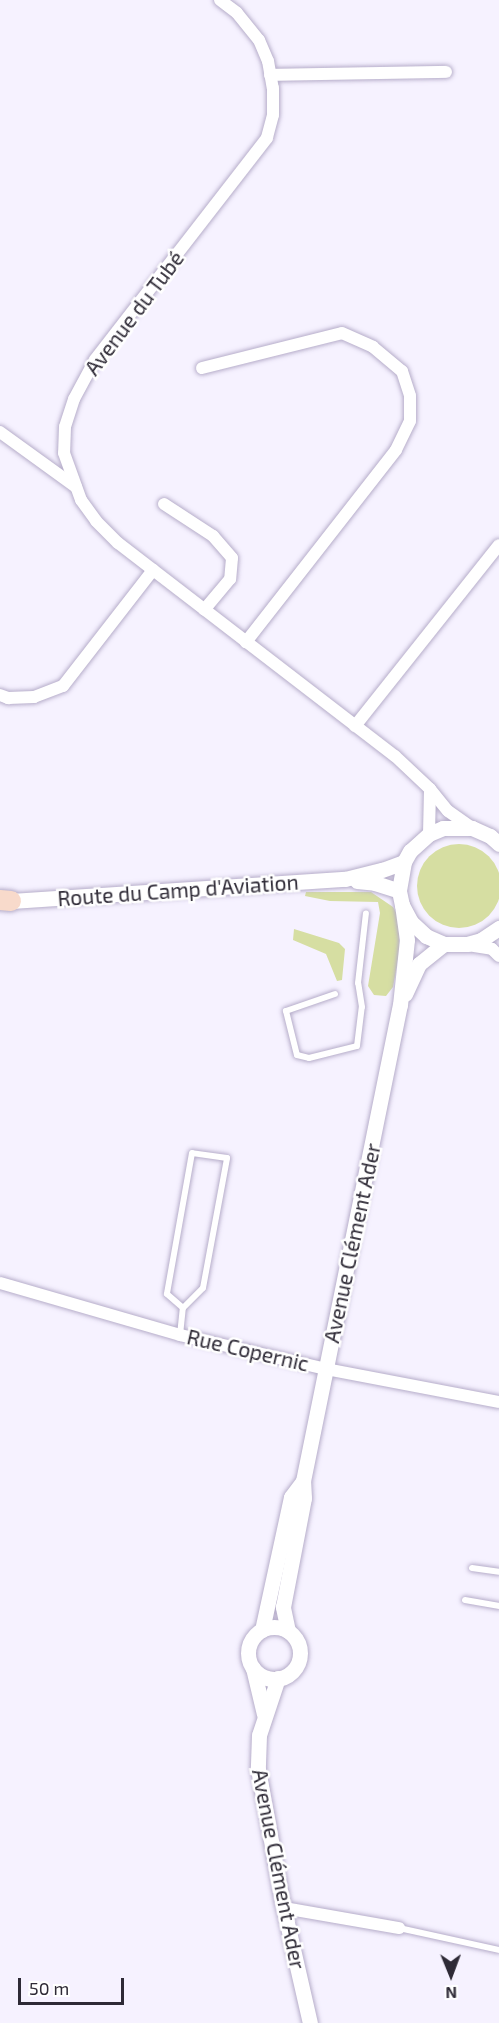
<!DOCTYPE html>
<meta charset="utf-8">
<style>
body{margin:0}
#map{position:relative;width:499px;height:2023px;overflow:hidden;background:#f6f2ff;font-family:"Exo 2",sans-serif}
div>[style]{position:absolute}
.green>*{inset:0;background:#d6dea2}
.round{border-radius:50%}
.roads{filter:drop-shadow(0 0 2px #b6adca) drop-shadow(0 0 2px #b6adca)}
.service>*{height:6px;margin:-3px;padding:0 3px;transform-origin:3px;border-radius:3px;background:#fff}
.minor>*{height:12px;margin:-6px;padding:0 6px;transform-origin:6px;border-radius:6px;background:#fff}
.tertiary>*{height:15px;margin:-7.5px;padding:0 7.5px;transform-origin:7.5px;border-radius:7.5px;background:#fff}
.tertiary>.ring{margin:-7.5px;padding:0;box-sizing:content-box;background:none;border:15px solid #fff;border-radius:50%}
.primary>*{height:20px;margin:-10px;padding:0 10px;transform-origin:10px;border-radius:10px;background:#f8dacb}
span{translate:-50% -50%;white-space:nowrap;text-align:center;line-height:1.15;-webkit-text-stroke:5px #fff;paint-order:stroke}
.street-label{font-size:21px;color:#2e2a36}
.north{position:absolute;left:421px;top:1945px;width:60px;height:60px;-webkit-text-stroke:4px #fff;paint-order:stroke;rotate:179deg;font-size:16px;font-weight:700;line-height:24px;text-align:center;color:#2e2a36}
.north::after{content:'';display:block;margin:auto;width:21px;height:27px;background:#2e2a36;clip-path:polygon(50% 0,100% 100%,50% 72%,0 100%)}
.scale{position:absolute;left:18px;top:1978px;width:106px;height:27px;box-sizing:border-box;border:3px solid #2e2a36;border-top:0;padding-left:8px;font-size:18px;line-height:21px;white-space:nowrap;color:#2e2a36;-webkit-text-stroke:4px #fff;paint-order:stroke}
</style>
<div id="map">
<div class="green">
<div class="round" style="left:417px;top:844px;width:84px;height:84px"></div>
<div style="clip-path:polygon(306px 892px,371px 892px,393px 907px,398px 916px,400px 949px,393px 987px,386px 996px,374px 995px,368px 986px,380px 913px,378px 902px,330px 901px,305px 896px)"></div>
<div style="clip-path:polygon(294px 929px,339px 943px,345px 949px,342px 980px,337px 981px,326px 954px,293px 940px)"></div>
</div>
<div class="roads">
<div class="service">
<div style="left:335px;top:994px;width:52px;rotate:160.9deg"></div>
<div style="left:286px;top:1011px;width:45px;rotate:76deg"></div>
<div style="left:297px;top:1055px;width:12px;rotate:14deg"></div>
<div style="left:309px;top:1058px;width:49px;rotate:-14deg"></div>
<div style="left:357px;top:1046px;width:39px;rotate:-83deg"></div>
<div style="left:362px;top:1007px;width:24px;rotate:-99deg"></div>
<div style="left:358px;top:983px;width:70px;rotate:-83.5deg"></div>
<div style="left:180px;top:1335px;width:27px;rotate:-84deg"></div>
<div style="left:183px;top:1308px;width:28px;rotate:-45deg"></div>
<div style="left:203px;top:1288px;width:132px;rotate:-79.5deg"></div>
<div style="left:227px;top:1158px;width:35px;rotate:-172deg"></div>
<div style="left:192px;top:1153px;width:143px;rotate:100.1deg"></div>
<div style="left:167px;top:1294px;width:21px;rotate:41deg"></div>
<div style="left:472px;top:1568px;width:27px;rotate:8deg"></div>
<div style="left:465px;top:1600px;width:35px;rotate:10deg"></div>
<div style="left:399px;top:1928px;width:102px;rotate:12.4deg"></div>
</div>
<div class="minor">
<div style="left:220px;top:0;width:21px;rotate:37deg"></div>
<div style="left:237px;top:13px;width:35px;rotate:51deg"></div>
<div style="left:259px;top:40px;width:23px;rotate:67deg"></div>
<div style="left:268px;top:61px;width:27px;rotate:80deg"></div>
<div style="left:273px;top:88px;width:27px;rotate:90deg"></div>
<div style="left:273px;top:115px;width:24px;rotate:105deg"></div>
<div style="left:267px;top:138px;width:281px;rotate:127.8deg"></div>
<div style="left:95px;top:360px;width:44px;rotate:118.3deg"></div>
<div style="left:74px;top:399px;width:29px;rotate:108deg"></div>
<div style="left:65px;top:427px;width:26px;rotate:92deg"></div>
<div style="left:64px;top:453px;width:50px;rotate:70.1deg"></div>
<div style="left:81px;top:500px;width:26px;rotate:54deg"></div>
<div style="left:96px;top:521px;width:31px;rotate:45deg"></div>
<div style="left:118px;top:543px;width:349px;rotate:37.6deg"></div>
<div style="left:395px;top:756px;width:48px;rotate:43.3deg"></div>
<div style="left:270px;top:75px;width:176px;rotate:-1deg"></div>
<div style="left:202px;top:368px;width:144px;rotate:-14deg"></div>
<div style="left:342px;top:333px;width:34px;rotate:24deg"></div>
<div style="left:373px;top:347px;width:38px;rotate:40deg"></div>
<div style="left:402px;top:371px;width:26px;rotate:72deg"></div>
<div style="left:410px;top:396px;width:25px;rotate:90deg"></div>
<div style="left:410px;top:421px;width:32px;rotate:116deg"></div>
<div style="left:396px;top:450px;width:244px;rotate:128deg"></div>
<div style="left:0;top:432px;width:94px;rotate:35.9deg"></div>
<div style="left:164px;top:504px;width:59px;rotate:33.1deg"></div>
<div style="left:213px;top:536px;width:29px;rotate:49deg"></div>
<div style="left:232px;top:558px;width:21px;rotate:95deg"></div>
<div style="left:230px;top:579px;width:40px;rotate:130deg"></div>
<div style="left:0;top:695px;width:9px;rotate:21deg"></div>
<div style="left:8px;top:698px;width:26px;rotate:-2deg"></div>
<div style="left:34px;top:697px;width:31px;rotate:-21deg"></div>
<div style="left:63px;top:686px;width:147px;rotate:-52.2deg"></div>
<div style="left:355px;top:726px;width:231px;rotate:-51.5deg"></div>
<div style="left:429px;top:834px;width:45px;rotate:-88.7deg"></div>
<div style="left:430px;top:789px;width:28px;rotate:51deg"></div>
<div style="left:448px;top:811px;width:29px;rotate:35deg"></div>
<div style="left:468px;top:945px;width:24px;rotate:9deg"></div>
<div style="left:492px;top:949px;width:10px;rotate:45deg"></div>
<div style="left:0;top:1283px;width:187px;rotate:16.1deg"></div>
<div style="left:180px;top:1335px;width:150px;rotate:13.1deg"></div>
<div style="left:326px;top:1369px;width:176px;rotate:10.8deg"></div>
<div style="left:284px;top:1908px;width:117px;rotate:9.9deg"></div>
</div>
<div class="tertiary">
<div style="left:499px;top:844px;width:12px;rotate:-138deg"></div>
<div style="left:490px;top:836px;width:20px;rotate:-156deg"></div>
<div style="left:472px;top:828px;width:29px;rotate:180deg"></div>
<div style="left:443px;top:828px;width:15px;rotate:157deg"></div>
<div style="left:429px;top:834px;width:25px;rotate:138deg"></div>
<div style="left:410px;top:851px;width:13px;rotate:119deg"></div>
<div style="left:404px;top:862px;width:29px;rotate:100deg"></div>
<div style="left:399px;top:891px;width:14px;rotate:78deg"></div>
<div style="left:402px;top:905px;width:19px;rotate:62deg"></div>
<div style="left:411px;top:922px;width:21px;rotate:43deg"></div>
<div style="left:426px;top:936px;width:20px;rotate:24deg"></div>
<div style="left:444px;top:944px;width:23px"></div>
<div style="left:467px;top:944px;width:15px;rotate:-16deg"></div>
<div style="left:481px;top:940px;width:22px;rotate:-34deg"></div>
<div style="left:357px;top:881px;width:18px;rotate:6deg"></div>
<div style="left:375px;top:883px;width:25px;rotate:18deg"></div>
<div style="left:11px;top:901px;width:335px;rotate:-3.8deg"></div>
<div style="left:345px;top:879px;width:38px;rotate:-14deg"></div>
<div style="left:382px;top:870px;width:23px;rotate:-20deg"></div>
<div style="left:405px;top:994px;width:33px;rotate:-65deg"></div>
<div style="left:419px;top:964px;width:32px;rotate:-39deg"></div>
<div class="ring" style="left:248px;top:1627px;width:37px;height:37px"></div>
<div style="left:262px;top:1630px;width:136px;rotate:-77.7deg"></div>
<div style="left:291px;top:1497px;width:20px;rotate:-53deg"></div>
<div style="left:288px;top:1631px;width:25px;rotate:-102deg"></div>
<div style="left:283px;top:1607px;width:111px;rotate:-79.1deg"></div>
<div style="left:304px;top:1498px;width:17px;rotate:-93deg"></div>
<div style="left:303px;top:1481px;width:486px;rotate:-78.5deg"></div>
<div style="left:400px;top:1005px;width:65px;rotate:-83.9deg"></div>
<div style="left:407px;top:940px;width:35px;rotate:-98deg"></div>
<div style="left:253px;top:1668px;width:47px;rotate:76.6deg"></div>
<div style="left:278px;top:1678px;width:60px;rotate:108.4deg"></div>
<div style="left:259px;top:1735px;width:34px;rotate:92deg"></div>
<div style="left:258px;top:1769px;width:134px;rotate:79.7deg"></div>
<div style="left:282px;top:1901px;width:125px;rotate:77.1deg"></div>
</div>
<div class="primary">
<div style="left:0;top:900px;width:11px;rotate:5deg"></div>
</div>
</div>
<div class="street-label">
<span style="left:134px;top:313px;rotate:-53deg">Avenue du Tubé</span>
<span style="left:178px;top:890px;rotate:-4deg">Route du Camp d'Aviation</span>
<span style="left:352px;top:1243px;rotate:-78deg">Avenue Clément Ader</span>
<span style="left:248px;top:1350px;rotate:13deg">Rue Copernic</span>
<span style="left:279px;top:1869px;rotate:79deg">Avenue Clément Ader</span>
</div>
<div class="north">N</div>
<div class="scale">50 m</div>
</div>
